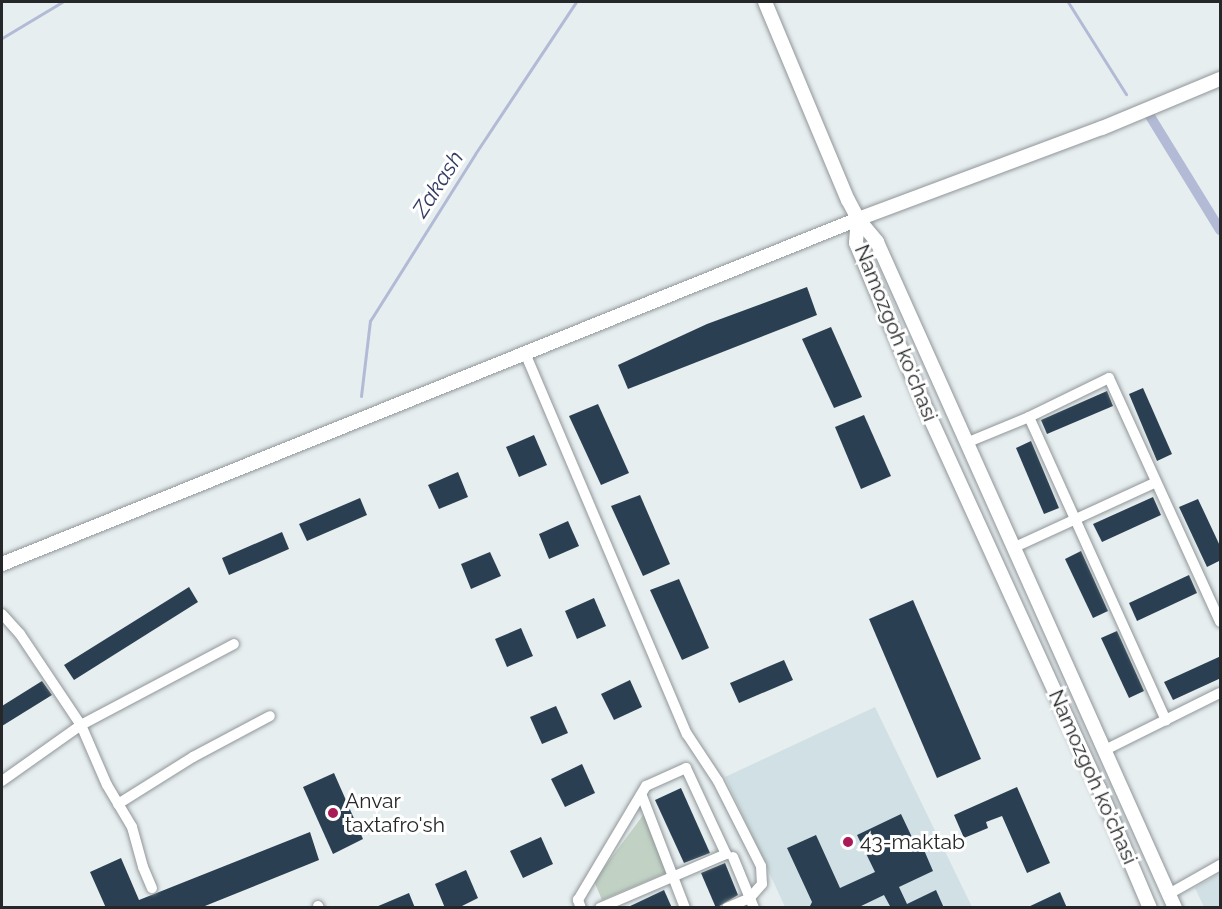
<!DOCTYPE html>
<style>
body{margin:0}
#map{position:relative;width:1222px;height:909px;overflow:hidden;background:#e7eef0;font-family:Raleway,sans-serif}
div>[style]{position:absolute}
.built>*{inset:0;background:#d1e0e4}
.green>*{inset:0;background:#c1d2c5}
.stream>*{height:3px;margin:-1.5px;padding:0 1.5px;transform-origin:1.5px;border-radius:1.5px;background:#b2bad6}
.canal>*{height:10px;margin:-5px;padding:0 5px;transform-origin:5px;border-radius:5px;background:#b2bad6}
.building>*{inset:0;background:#2a4052}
.roads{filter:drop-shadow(0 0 2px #909698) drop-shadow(0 0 2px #909698)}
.minor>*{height:10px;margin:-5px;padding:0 5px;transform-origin:5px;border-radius:5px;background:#fff}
.major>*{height:14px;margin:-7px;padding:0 7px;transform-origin:7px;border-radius:7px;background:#fff}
.dots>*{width:16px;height:16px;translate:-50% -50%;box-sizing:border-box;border:3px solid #fff;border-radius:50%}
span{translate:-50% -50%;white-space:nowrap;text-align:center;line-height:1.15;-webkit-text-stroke:6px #fff;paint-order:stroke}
.street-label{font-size:21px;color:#252728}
.poi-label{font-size:21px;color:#252728}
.left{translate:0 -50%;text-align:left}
.water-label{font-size:22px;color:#323b63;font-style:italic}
.frame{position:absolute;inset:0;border:3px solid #252728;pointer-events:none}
</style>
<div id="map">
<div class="built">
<div style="clip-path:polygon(875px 707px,972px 907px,785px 907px,725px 777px)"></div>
<div style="clip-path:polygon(1220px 873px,1220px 907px,1204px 907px,1195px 888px)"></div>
</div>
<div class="green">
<div style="clip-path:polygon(644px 814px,668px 872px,602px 900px,594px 881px)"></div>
</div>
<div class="stream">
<div style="left:1068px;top:2px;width:109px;rotate:57.8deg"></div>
<div style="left:2px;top:38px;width:70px;rotate:-31deg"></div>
<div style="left:361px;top:396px;width:76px;rotate:-83.2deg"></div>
<div style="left:370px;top:321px;width:197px;rotate:-57.8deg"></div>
<div style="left:475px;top:154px;width:182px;rotate:-56.4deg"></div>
</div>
<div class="canal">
<div style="left:1150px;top:116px;width:134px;rotate:58.4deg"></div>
</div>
<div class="building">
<div style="clip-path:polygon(807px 287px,817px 315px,628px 389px,618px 365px,707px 324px)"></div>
<div style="clip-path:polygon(831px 327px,862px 397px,834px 408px,802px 339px)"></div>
<div style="clip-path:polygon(1143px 388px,1172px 454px,1157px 461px,1129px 394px)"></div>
<div style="clip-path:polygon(1107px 391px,1113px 406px,1047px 434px,1041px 420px)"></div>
<div style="clip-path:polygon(598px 404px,629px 473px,601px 485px,569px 416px)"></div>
<div style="clip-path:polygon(864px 415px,891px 476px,861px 489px,835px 427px)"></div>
<div style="clip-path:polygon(534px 435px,547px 465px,519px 477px,506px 447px)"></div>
<div style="clip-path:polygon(1031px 441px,1059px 508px,1044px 514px,1016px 448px)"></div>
<div style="clip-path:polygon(458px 472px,468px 497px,439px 509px,428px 485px)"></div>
<div style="clip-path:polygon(640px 495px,670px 564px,643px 576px,611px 506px)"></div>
<div style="clip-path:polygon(1153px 497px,1161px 515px,1102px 542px,1093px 524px)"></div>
<div style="clip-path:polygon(360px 498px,367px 515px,307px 541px,299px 524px)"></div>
<div style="clip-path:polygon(1198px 499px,1221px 548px,1221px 560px,1207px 567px,1179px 507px)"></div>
<div style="clip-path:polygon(568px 521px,579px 546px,549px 559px,539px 534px)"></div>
<div style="clip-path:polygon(282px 532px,289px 549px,229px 575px,222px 558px)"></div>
<div style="clip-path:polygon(1081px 551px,1108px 611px,1093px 618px,1065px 559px)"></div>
<div style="clip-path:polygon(490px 552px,501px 576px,471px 589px,461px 564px)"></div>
<div style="clip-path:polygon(1189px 575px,1197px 593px,1137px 621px,1129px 603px)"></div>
<div style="clip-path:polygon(679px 579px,709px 648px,682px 660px,650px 590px)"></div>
<div style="clip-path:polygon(189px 587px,198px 602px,74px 680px,64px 665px)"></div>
<div style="clip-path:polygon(594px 598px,606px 626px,577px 639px,565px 611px)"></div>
<div style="clip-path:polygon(913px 600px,981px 759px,937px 778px,869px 619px)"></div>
<div style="clip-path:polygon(521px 628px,533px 656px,507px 667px,495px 639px)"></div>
<div style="clip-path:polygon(1117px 631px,1144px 691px,1129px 698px,1101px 638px)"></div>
<div style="clip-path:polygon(1221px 656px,1221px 678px,1173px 700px,1164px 682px)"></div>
<div style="clip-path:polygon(784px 660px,793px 680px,739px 703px,730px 683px)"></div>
<div style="clip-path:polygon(630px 680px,642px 707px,614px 720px,601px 694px)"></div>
<div style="clip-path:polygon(42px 681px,52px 695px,2px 726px,2px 706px)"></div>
<div style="clip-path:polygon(556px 706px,568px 733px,542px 744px,530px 717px)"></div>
<div style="clip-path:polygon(582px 764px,595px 793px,565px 807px,551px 779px)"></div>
<div style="clip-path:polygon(334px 773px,363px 839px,333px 854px,303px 787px)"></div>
<div style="clip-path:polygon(1017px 787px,1050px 863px,1027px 873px,1002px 816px,986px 822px,988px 828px,964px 838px,954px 815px)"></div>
<div style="clip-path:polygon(681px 788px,710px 853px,684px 863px,655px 800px)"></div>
<div style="clip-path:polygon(901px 814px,919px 852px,924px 850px,933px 871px,899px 887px,907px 904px,936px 890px,944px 908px,891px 908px,884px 895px,857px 908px,809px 908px,812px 902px,787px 848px,816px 835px,840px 888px,875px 872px,857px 835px)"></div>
<div style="clip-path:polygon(310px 832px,319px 860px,200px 908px,106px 908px,90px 872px,121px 858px,139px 900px)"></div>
<div style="clip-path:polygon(541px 837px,553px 864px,523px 878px,510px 851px)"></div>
<div style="clip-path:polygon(725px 863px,738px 895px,716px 908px,701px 873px)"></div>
<div style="clip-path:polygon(466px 870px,478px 898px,458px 908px,445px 908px,435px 884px)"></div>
<div style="clip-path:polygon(664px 890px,672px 908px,626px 908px)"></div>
<div style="clip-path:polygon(1060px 892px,1067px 908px,1026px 908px)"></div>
<div style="clip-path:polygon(409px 893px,415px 908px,376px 908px,376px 907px)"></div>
</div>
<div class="roads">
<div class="minor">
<div style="left:525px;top:353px;width:414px;rotate:67deg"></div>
<div style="left:687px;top:734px;width:56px;rotate:56.6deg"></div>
<div style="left:718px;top:781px;width:95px;rotate:63.2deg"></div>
<div style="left:761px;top:866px;width:18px;rotate:87deg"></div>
<div style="left:762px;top:884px;width:18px;rotate:131deg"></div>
<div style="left:750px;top:898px;width:25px;rotate:157deg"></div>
<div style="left:1029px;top:417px;width:89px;rotate:-26deg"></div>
<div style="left:1109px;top:378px;width:268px;rotate:65.5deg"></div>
<div style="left:966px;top:443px;width:68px;rotate:-22.4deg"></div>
<div style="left:1029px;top:417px;width:333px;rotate:65.7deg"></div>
<div style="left:1015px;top:547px;width:155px;rotate:-24.7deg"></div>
<div style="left:2px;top:614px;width:27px;rotate:48deg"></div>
<div style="left:20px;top:634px;width:110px;rotate:56.2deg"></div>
<div style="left:81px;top:725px;width:65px;rotate:66.6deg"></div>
<div style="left:107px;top:785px;width:49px;rotate:59.2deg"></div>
<div style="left:132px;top:827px;width:41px;rotate:74.6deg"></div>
<div style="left:143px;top:867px;width:23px;rotate:67deg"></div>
<div style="left:1105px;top:750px;width:128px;rotate:-26.4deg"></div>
<div style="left:2px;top:781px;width:97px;rotate:-35.3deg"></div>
<div style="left:81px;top:725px;width:173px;rotate:-27.9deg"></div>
<div style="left:642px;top:796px;width:120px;rotate:69deg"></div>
<div style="left:118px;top:804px;width:89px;rotate:-32.1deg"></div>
<div style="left:193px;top:757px;width:87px;rotate:-28deg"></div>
<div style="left:733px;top:857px;width:55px;rotate:67.6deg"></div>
<div style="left:1169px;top:894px;width:59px;rotate:-29.6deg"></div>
<div style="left:318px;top:906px;width:2px;rotate:63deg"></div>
<div style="left:581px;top:908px;width:9px;rotate:-111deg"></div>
<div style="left:578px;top:900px;width:133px;rotate:-59.2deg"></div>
<div style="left:646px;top:786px;width:44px;rotate:-24.2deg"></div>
<div style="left:686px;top:768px;width:95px;rotate:65.1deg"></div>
<div style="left:726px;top:854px;width:137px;rotate:156.8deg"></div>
</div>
<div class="major">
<div style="left:765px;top:2px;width:215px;rotate:67.3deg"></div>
<div style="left:848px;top:200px;width:21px;rotate:62deg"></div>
<div style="left:858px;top:219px;width:30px;rotate:50deg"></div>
<div style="left:877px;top:242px;width:730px;rotate:65.89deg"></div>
<div style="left:858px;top:219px;width:24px;rotate:95deg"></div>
<div style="left:856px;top:243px;width:182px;rotate:67.1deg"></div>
<div style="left:927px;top:411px;width:414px;rotate:65.5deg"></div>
<div style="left:1099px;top:788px;width:130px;rotate:67deg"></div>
<div style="left:2px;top:564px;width:923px;rotate:-21.95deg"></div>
<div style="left:858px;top:219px;width:260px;rotate:-20.5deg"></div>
<div style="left:1102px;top:128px;width:128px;rotate:-22.6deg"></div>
</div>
</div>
<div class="dots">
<div style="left:333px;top:813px;background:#a91a56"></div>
<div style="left:848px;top:842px;background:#a91a56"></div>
</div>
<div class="street-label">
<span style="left:896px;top:333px;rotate:68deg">Namozgoh ko'chasi</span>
<span style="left:1093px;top:777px;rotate:66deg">Namozgoh ko'chasi</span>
</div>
<div class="poi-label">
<span class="left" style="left:345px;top:813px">Anvar<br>taxtafro'sh</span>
<span class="left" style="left:860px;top:842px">43-maktab</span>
</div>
<div class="water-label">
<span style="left:438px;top:184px;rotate:-57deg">Zakash</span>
</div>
<div class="frame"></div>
</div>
